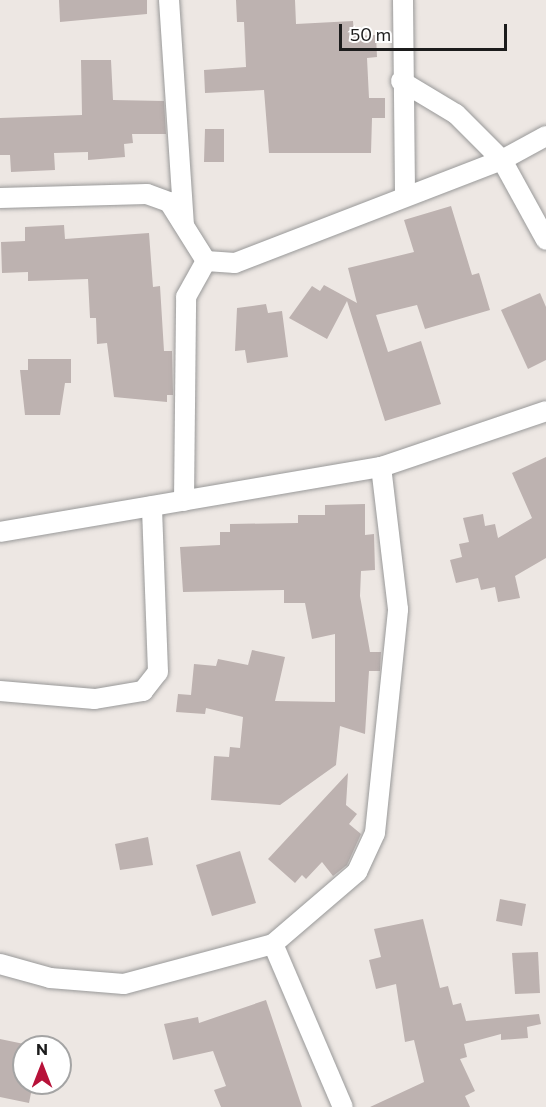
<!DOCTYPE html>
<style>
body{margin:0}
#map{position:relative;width:546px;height:1107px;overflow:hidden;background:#ede7e3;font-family:Commissioner,sans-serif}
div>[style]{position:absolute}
.building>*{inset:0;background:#bdb2b0}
.roads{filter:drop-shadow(0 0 2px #999) drop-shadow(0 0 2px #999)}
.minor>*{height:20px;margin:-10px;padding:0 10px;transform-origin:10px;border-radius:10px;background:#fff}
span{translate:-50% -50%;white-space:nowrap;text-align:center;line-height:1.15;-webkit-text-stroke:4.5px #fff;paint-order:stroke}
.north{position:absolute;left:12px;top:1035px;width:60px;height:60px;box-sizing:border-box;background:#fff;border:2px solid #a4a4a4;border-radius:50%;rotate:0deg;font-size:16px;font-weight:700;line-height:24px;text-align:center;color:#1c1c1c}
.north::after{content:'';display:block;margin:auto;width:21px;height:27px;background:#b71239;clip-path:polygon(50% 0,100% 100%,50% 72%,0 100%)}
.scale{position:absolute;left:339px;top:24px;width:168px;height:27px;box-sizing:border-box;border:3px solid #1c1c1c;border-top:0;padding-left:8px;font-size:18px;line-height:21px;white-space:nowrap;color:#1c1c1c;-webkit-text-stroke:4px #fff;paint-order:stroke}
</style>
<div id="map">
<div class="building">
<div style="clip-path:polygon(59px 0,147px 0,147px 14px,60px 22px)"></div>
<div style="clip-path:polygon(236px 0,295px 0,296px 24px,353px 21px,354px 36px,376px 35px,377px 57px,367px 58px,369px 98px,385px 98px,385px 118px,372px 118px,371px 153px,269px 153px,264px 90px,205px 93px,204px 70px,246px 67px,244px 22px,237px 22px)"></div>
<div style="clip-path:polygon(81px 60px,111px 60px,113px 100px,164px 101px,166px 134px,132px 134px,133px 143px,124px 144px,125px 157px,88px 160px,88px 152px,54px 153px,55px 170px,11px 172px,10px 155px,0 155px,0 118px,82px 115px)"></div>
<div style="clip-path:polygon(205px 129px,224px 129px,224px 162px,204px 162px)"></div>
<div style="clip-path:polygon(451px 206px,472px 275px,479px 273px,490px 310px,425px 329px,417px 305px,376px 315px,388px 352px,421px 341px,441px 404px,385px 421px,347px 301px,327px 339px,289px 318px,312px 286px,320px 291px,324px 285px,357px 303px,348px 268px,414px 252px,404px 220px)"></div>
<div style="clip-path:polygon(64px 225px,65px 239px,149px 233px,153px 287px,160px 286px,164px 351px,172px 351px,173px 395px,167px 395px,167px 402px,114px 397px,107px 343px,97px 344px,96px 318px,90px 318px,88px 279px,28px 281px,28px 272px,2px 273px,1px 242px,25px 241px,25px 227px)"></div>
<div style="clip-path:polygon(540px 293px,546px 307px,546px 360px,528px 369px,501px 310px)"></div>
<div style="clip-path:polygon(266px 304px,268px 313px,282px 311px,288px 357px,247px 363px,245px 350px,235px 351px,237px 308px)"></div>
<div style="clip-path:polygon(28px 359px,71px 359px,71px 383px,65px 383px,60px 415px,25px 415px,20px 370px,28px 370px)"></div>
<div style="clip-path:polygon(546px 457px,546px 558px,515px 576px,520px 598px,498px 602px,495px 587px,481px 590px,478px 578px,456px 583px,450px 560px,462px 557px,459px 544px,469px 542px,463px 518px,483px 514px,485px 526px,495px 524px,498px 538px,532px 518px,512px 473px)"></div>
<div style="clip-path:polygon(365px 504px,365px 535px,374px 534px,375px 570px,361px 571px,360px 596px,370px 652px,381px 652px,380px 671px,369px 671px,365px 734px,340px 726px,336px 765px,280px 805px,211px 800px,214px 756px,229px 757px,230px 747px,240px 748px,243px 717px,206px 708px,205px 714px,176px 712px,178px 694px,191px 695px,194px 664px,216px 666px,218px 659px,248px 665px,252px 650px,285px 657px,275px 701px,335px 702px,335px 634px,312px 639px,305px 603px,284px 603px,284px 590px,183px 592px,180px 547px,220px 545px,220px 532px,230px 532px,230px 524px,298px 523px,298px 515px,325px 515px,325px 505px)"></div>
<div style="clip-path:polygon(348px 773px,346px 805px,357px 814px,349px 824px,361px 834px,347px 865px,333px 876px,322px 862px,306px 879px,302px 875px,295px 883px,268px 859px)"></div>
<div style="clip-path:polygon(148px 837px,153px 865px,120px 870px,115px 844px)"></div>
<div style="clip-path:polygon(240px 851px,256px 903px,212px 916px,196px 865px)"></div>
<div style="clip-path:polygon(500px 899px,526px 904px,522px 926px,496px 921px)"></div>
<div style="clip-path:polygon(423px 919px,440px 988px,448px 986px,453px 1005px,461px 1003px,466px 1021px,539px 1014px,541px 1024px,527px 1027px,528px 1038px,501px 1040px,501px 1034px,464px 1044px,467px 1057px,460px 1059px,475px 1091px,465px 1096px,470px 1107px,370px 1107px,424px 1082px,414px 1040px,405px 1042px,396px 984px,376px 989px,369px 960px,381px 957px,374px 929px)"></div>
<div style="clip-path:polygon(538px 952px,540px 993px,515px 994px,512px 953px)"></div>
<div style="clip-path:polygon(266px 1000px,302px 1107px,221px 1107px,214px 1090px,226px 1086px,213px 1051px,173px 1060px,164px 1024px,198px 1017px,199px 1023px)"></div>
<div style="clip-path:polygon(0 1039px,24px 1044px,24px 1083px,33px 1083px,29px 1103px,0 1097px)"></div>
</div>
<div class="roads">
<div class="minor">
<div style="left:169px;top:0;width:225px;rotate:86.2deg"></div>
<div style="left:403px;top:0;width:195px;rotate:89.4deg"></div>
<div style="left:401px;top:81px;width:64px;rotate:31deg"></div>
<div style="left:456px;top:114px;width:65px;rotate:45deg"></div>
<div style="left:502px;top:160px;width:91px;rotate:61.2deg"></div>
<div style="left:0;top:198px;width:147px;rotate:-1.6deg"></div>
<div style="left:147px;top:194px;width:23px;rotate:20deg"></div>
<div style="left:169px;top:202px;width:70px;rotate:57.9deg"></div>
<div style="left:206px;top:261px;width:29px;rotate:4deg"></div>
<div style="left:235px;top:263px;width:286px;rotate:-21.1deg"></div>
<div style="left:502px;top:160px;width:50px;rotate:-28.6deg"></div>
<div style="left:184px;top:501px;width:204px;rotate:-89.4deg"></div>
<div style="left:186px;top:297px;width:41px;rotate:-60.9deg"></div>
<div style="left:0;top:532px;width:387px;rotate:-9.7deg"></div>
<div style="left:381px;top:467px;width:174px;rotate:-18.7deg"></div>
<div style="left:0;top:691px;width:95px;rotate:4.8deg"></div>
<div style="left:95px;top:699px;width:49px;rotate:-9.5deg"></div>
<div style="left:143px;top:691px;width:24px;rotate:-52deg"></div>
<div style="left:158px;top:672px;width:166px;rotate:-92.1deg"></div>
<div style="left:273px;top:944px;width:177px;rotate:66.8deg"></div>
<div style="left:0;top:964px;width:52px;rotate:15.6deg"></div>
<div style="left:50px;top:978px;width:74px;rotate:4.6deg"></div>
<div style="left:124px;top:984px;width:154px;rotate:-15deg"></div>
<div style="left:273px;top:944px;width:111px;rotate:-40.6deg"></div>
<div style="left:357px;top:872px;width:43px;rotate:-65.2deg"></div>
<div style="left:375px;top:833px;width:225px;rotate:-84.1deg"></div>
<div style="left:398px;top:609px;width:143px;rotate:-96.8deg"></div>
</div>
</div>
<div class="north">N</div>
<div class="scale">50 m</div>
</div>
